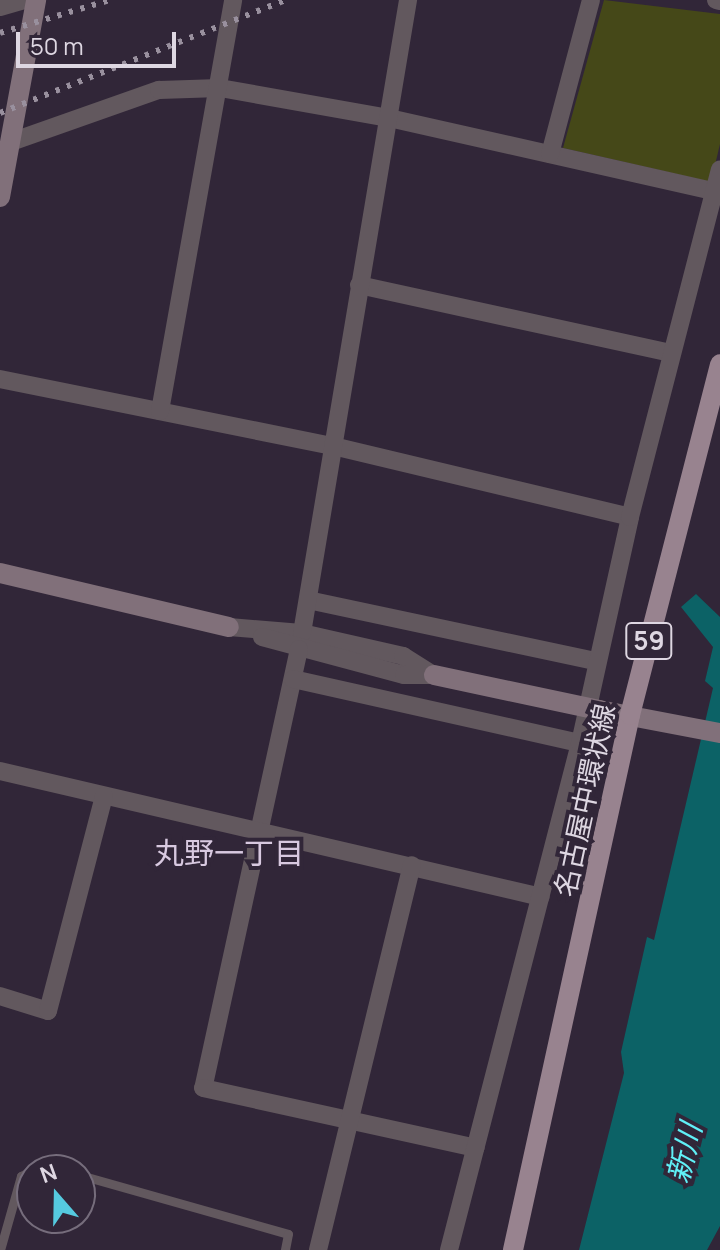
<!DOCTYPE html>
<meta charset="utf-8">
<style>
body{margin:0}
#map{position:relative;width:720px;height:1250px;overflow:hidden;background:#312638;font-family:Manrope,"Noto Sans JP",sans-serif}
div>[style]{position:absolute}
.green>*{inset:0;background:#454818}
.water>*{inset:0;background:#0c6266}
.lane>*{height:9px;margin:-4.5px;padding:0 4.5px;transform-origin:4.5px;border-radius:4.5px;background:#62585e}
.street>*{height:18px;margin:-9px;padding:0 9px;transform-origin:9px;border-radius:9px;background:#62585e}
.secondary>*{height:20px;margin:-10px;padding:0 10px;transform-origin:10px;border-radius:10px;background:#81707a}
.primary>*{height:20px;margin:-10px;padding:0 10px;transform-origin:10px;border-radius:10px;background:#98838f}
.rail>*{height:6px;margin-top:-3px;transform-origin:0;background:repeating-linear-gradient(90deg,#99909e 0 4px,transparent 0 12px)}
.secondary-bridge>*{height:20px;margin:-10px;padding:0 10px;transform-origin:10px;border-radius:10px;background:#81707a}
span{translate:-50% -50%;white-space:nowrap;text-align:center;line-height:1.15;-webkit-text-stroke:8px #312638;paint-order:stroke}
.shield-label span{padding:2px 6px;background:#312638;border:2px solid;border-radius:6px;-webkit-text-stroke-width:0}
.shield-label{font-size:26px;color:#ded7e2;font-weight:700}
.street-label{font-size:28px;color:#ded7e2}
.neighbourhood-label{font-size:30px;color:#d8c9e0}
.water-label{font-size:30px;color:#60f0f7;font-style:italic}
.north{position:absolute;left:16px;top:1154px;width:80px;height:80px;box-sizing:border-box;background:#312638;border:2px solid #766d7c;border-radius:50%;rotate:340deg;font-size:22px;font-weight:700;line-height:32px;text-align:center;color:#ded7e2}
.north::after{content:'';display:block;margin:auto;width:28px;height:36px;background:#55cadf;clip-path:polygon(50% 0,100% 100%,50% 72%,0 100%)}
.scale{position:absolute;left:16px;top:32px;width:160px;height:36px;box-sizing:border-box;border:4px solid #ded7e2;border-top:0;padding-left:10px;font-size:24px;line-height:28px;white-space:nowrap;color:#ded7e2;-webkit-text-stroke:6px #312638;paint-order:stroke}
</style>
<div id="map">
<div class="green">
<div style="clip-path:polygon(604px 0,720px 14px,720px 144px,711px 182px,563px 148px)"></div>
</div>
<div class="water">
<div style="clip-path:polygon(696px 594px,720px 617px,720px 1226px,707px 1250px,579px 1250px,624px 1073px,621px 1052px,647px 937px,654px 940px,713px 688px,705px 681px,713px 647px,681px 607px)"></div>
</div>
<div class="lane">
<div style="left:80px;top:1175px;width:216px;rotate:15.8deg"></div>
<div style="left:288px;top:1234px;width:16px;rotate:101deg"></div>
<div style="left:0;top:1250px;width:77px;rotate:-74.2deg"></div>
<div style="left:21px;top:1176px;width:22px;rotate:-27deg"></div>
<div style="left:41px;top:1166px;width:16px;rotate:14deg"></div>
</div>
<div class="street">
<div style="left:716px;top:0;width:4px;rotate:14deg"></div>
<div style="left:0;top:7px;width:26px;rotate:-16deg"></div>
<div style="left:11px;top:142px;width:157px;rotate:-19.4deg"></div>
<div style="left:159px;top:90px;width:61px;rotate:-1.9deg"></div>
<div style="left:220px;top:88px;width:172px;rotate:10.1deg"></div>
<div style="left:389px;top:118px;width:333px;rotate:12.7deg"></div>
<div style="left:550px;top:154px;width:159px;rotate:-75.1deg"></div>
<div style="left:359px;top:285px;width:318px;rotate:12.3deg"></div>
<div style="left:0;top:379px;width:340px;rotate:11.4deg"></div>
<div style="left:333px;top:446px;width:305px;rotate:13.4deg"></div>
<div style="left:160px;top:411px;width:417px;rotate:-79.9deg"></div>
<div style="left:308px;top:600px;width:294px;rotate:12deg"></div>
<div style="left:229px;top:627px;width:73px;rotate:4.7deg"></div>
<div style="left:302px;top:633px;width:104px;rotate:12.8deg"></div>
<div style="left:403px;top:656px;width:36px;rotate:32deg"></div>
<div style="left:302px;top:633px;width:642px;rotate:-80.49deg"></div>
<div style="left:262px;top:637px;width:147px;rotate:15deg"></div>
<div style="left:404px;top:675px;width:28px"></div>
<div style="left:299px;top:649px;width:449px;rotate:102.3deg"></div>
<div style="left:203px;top:1088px;width:279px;rotate:12.4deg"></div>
<div style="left:293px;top:679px;width:294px;rotate:12.6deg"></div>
<div style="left:0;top:771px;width:555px;rotate:13.11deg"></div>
<div style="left:0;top:996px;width:50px;rotate:17.4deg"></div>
<div style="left:48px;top:1011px;width:222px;rotate:-75.4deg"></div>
<div style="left:318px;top:1250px;width:396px;rotate:-76.3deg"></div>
<div style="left:449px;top:1250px;width:524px;rotate:-75.51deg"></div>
<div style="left:580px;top:743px;width:231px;rotate:-77.5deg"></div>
<div style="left:630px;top:517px;width:359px;rotate:-75.5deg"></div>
</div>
<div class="secondary">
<div style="left:0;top:197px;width:200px;rotate:-79.6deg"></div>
<div style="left:0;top:573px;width:235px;rotate:13.3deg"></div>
<div style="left:599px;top:710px;width:123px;rotate:10.8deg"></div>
</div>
<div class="primary">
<div style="left:513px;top:1250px;width:548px;rotate:-77.66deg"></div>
<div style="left:630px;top:715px;width:362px;rotate:-75.6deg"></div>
</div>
<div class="rail">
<div style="left:0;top:33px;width:115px;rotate:-16.7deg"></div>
<div style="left:0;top:113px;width:308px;rotate:-21.6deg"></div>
</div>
<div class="secondary-bridge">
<div style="left:434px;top:675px;width:169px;rotate:12deg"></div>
</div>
<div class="shield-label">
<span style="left:649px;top:641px">59</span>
</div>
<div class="street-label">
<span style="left:584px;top:800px;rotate:-78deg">名古屋中環状線</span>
</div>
<div class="neighbourhood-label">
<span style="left:229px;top:853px">丸野一丁目</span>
</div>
<div class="water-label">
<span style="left:684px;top:1153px;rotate:-76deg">新川</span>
</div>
<div class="north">N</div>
<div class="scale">50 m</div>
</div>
